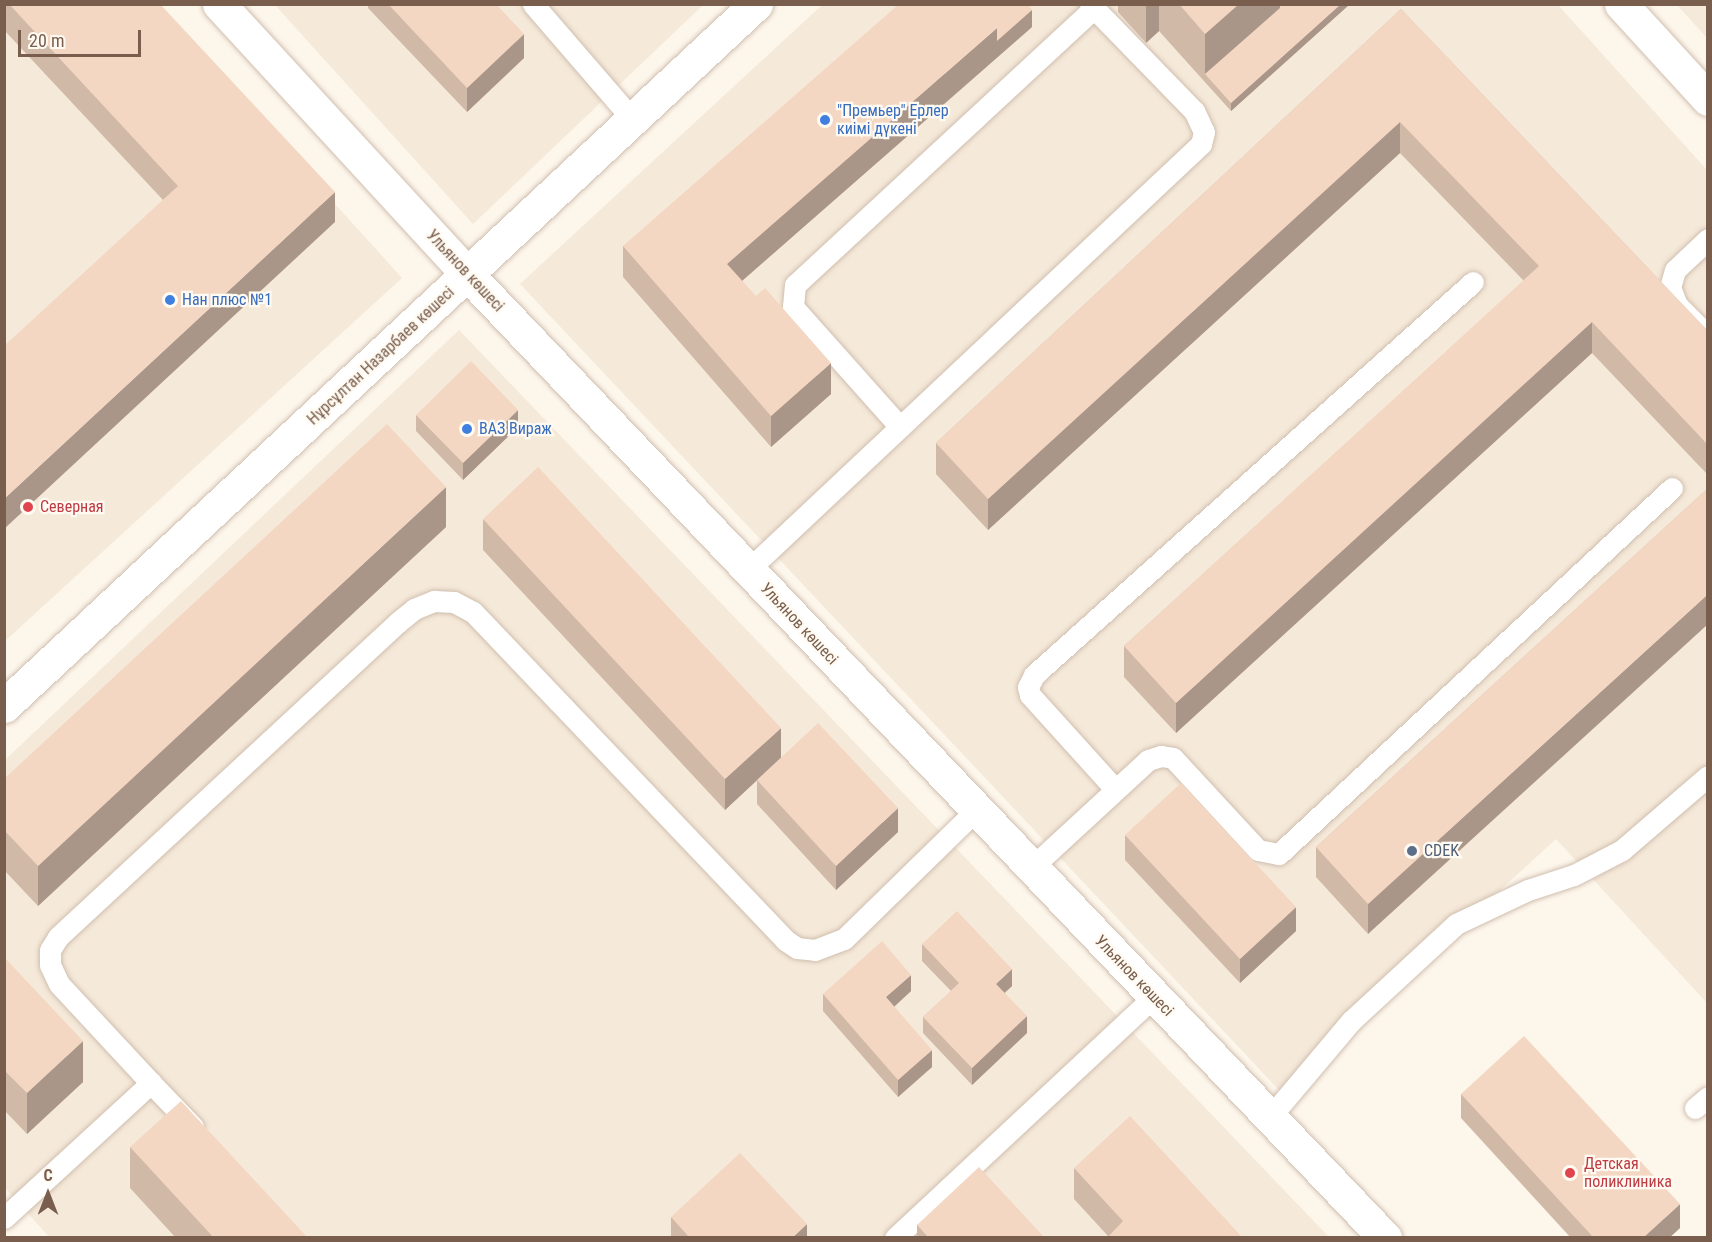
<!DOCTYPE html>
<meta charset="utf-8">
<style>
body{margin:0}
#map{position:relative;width:1712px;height:1242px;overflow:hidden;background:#fdf6eb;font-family:"Roboto Condensed",sans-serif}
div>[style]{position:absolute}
.residential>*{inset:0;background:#f5e9d9}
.roads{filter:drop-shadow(0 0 2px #d0bfaf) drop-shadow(0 0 2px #d0bfaf)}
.service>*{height:21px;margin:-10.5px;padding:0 10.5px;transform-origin:10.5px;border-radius:10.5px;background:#fff}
.tertiary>*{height:33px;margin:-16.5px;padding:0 16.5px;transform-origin:16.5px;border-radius:16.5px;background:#fff}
.secondary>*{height:33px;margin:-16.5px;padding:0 16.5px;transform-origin:16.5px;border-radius:16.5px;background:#fff}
.wall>*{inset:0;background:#d1b9a7}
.shaded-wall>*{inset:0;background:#aa9688}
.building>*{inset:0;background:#f3d7c2}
.dots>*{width:16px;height:16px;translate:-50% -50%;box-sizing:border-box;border:3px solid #fffaf2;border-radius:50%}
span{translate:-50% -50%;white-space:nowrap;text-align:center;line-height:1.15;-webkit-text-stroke:4.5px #fffaf2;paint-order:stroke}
.shop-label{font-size:16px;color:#366cbe}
.left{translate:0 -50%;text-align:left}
.street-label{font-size:16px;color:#795e4d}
.health-label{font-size:16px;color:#be3a42}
.service-label{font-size:16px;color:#4e5e75}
.frame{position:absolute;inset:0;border:6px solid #795e4d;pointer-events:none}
.north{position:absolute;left:18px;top:1164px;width:60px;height:60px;-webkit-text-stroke:4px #fffaf2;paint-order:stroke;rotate:0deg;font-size:16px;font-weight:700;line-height:24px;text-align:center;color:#795e4d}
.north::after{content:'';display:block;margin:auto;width:21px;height:27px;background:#795e4d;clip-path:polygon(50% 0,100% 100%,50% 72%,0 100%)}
.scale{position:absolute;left:18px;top:30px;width:123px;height:27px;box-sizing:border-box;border:3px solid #795e4d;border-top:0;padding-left:8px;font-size:18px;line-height:21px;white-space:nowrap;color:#795e4d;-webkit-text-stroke:4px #fffaf2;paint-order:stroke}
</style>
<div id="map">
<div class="residential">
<div style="clip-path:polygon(5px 5px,155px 5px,402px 278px,5px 641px)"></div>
<div style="clip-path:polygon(275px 5px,703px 5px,473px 224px)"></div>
<div style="clip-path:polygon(822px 5px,1558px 5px,1707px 170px,1707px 1003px,1556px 839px,1280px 1091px,520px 284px)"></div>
<div style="clip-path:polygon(1677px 5px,1707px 5px,1707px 38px)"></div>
<div style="clip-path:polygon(459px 330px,1329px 1237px,50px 1238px,5px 1188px,5px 760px)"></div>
</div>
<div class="roads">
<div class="service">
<div style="left:533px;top:4px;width:153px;rotate:49.2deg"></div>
<div style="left:1708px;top:239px;width:45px;rotate:136.8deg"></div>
<div style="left:1675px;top:270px;width:18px;rotate:106deg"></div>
<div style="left:1670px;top:287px;width:19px;rotate:69deg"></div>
<div style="left:1677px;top:305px;width:44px;rotate:45deg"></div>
<div style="left:900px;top:427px;width:161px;rotate:-131.7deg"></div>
<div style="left:793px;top:307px;width:22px;rotate:-85deg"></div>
<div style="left:795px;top:285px;width:408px;rotate:-42.8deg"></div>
<div style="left:748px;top:570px;width:622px;rotate:-43.24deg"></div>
<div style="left:1201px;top:144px;width:12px;rotate:-76deg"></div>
<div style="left:1204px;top:132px;width:23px;rotate:-115deg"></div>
<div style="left:1194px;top:111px;width:149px;rotate:-134.2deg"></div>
<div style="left:1115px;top:789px;width:127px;rotate:-132.1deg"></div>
<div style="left:1030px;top:695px;width:8px;rotate:-104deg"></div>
<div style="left:1028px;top:687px;width:13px;rotate:-63deg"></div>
<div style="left:1034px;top:675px;width:589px;rotate:-41.84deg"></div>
<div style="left:1031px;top:868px;width:159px;rotate:-42.7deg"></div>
<div style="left:1148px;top:760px;width:14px;rotate:-17deg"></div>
<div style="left:1161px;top:756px;width:12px;rotate:9deg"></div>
<div style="left:1173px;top:758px;width:125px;rotate:47.3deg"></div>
<div style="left:1258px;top:850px;width:21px;rotate:11deg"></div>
<div style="left:1279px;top:854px;width:537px;rotate:-42.96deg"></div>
<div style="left:151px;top:1083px;width:135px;rotate:-132.9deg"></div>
<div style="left:59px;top:984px;width:21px;rotate:-115deg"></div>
<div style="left:50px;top:965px;width:15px;rotate:-90deg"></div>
<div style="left:50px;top:950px;width:15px;rotate:-58deg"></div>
<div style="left:58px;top:937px;width:462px;rotate:-42.8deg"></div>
<div style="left:397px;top:623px;width:22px;rotate:-39deg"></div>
<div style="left:414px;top:609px;width:22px;rotate:-22deg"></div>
<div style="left:434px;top:601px;width:20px;rotate:3deg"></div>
<div style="left:454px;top:602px;width:21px;rotate:28deg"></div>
<div style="left:473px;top:612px;width:453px;rotate:46.4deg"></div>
<div style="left:785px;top:940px;width:14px;rotate:34deg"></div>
<div style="left:797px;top:948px;width:18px;rotate:6deg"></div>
<div style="left:815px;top:950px;width:31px;rotate:-21deg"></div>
<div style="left:844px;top:939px;width:185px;rotate:-44.3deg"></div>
<div style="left:1695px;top:1108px;width:17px;rotate:-40deg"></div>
<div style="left:1271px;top:1116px;width:124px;rotate:-49.9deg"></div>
<div style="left:1351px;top:1021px;width:143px;rotate:-42.7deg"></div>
<div style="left:1456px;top:924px;width:80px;rotate:-25.3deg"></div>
<div style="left:1528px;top:890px;width:48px;rotate:-18.1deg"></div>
<div style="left:1574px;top:875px;width:54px;rotate:-27.5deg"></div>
<div style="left:1622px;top:850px;width:113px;rotate:-40.7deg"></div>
<div style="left:4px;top:1218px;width:200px;rotate:-42.6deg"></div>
<div style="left:151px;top:1083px;width:61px;rotate:46.3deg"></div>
<div style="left:895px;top:1238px;width:353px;rotate:-43deg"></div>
</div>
<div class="tertiary">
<div style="left:219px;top:4px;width:368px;rotate:47.4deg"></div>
<div style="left:468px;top:275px;width:1330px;rotate:46.4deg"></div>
<div style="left:4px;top:706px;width:1029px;rotate:-43.03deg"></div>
</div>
<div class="secondary">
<div style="left:1621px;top:4px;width:129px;rotate:47.5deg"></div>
</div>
</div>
<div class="wall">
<div style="clip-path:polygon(4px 4px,160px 4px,335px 222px,163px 200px,4px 30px)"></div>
<div style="clip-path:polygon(368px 4px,496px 4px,524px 58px,467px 112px,368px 8px)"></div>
<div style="clip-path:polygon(1118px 4px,1350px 4px,1231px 111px,1159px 31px,1146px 43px,1118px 12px)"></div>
<div style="clip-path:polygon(1401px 9px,1707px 330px,1707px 474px,1592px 353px,1176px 733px,1124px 677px,1124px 646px,1524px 281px,1400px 153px,988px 530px,936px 474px,936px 443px)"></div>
<div style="clip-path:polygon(1032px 27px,742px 281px,831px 394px,771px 447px,623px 277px,623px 246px)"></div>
<div style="clip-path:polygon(416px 415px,518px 427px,463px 480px,416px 431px)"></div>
<div style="clip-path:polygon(1707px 489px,1368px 934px,1316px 877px,1316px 847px)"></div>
<div style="clip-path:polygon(483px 519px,781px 758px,898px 832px,836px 890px,757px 804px,757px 780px,725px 810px,483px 550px)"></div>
<div style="clip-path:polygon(446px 527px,38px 906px,4px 870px,4px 779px)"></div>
<div style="clip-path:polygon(1125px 835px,1296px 931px,1240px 983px,1125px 860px)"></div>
<div style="clip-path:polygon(922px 944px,1012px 986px,1005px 993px,1027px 1033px,972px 1085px,923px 1033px,923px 1017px,951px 991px,922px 961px)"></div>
<div style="clip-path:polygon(4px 957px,83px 1082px,27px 1134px,4px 1110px)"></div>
<div style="clip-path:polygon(911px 991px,894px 1007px,932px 1067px,898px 1097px,823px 1011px,823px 994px)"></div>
<div style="clip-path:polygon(1461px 1094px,1680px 1228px,1669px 1238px,1571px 1238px,1461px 1118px)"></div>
<div style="clip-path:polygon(130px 1147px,308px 1238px,176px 1238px,130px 1188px)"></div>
<div style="clip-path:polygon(1074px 1168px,1243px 1238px,1108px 1236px,1074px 1199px)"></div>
<div style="clip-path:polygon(671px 1217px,807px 1238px,671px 1238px)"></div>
<div style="clip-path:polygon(917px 1225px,1045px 1238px,917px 1238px)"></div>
</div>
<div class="shaded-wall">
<div style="clip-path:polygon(1146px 4px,1159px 4px,1159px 31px,1146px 43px)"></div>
<div style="clip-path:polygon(1239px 4px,1280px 4px,1280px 16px,1205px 74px,1205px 34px)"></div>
<div style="clip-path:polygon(1341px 4px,1350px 4px,1231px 111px,1231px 103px)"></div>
<div style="clip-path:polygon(1032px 10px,1032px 27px,727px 294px,727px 264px,997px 28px)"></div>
<div style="clip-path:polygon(524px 34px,524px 58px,467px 112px,467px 88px)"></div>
<div style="clip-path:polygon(1400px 122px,1400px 153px,988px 530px,988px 499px)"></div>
<div style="clip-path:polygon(335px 192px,335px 222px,4px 529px,4px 499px)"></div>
<div style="clip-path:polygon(1592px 322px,1592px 353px,1176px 733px,1176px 703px)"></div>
<div style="clip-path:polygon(831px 363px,831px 394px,771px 447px,771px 416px)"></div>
<div style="clip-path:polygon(518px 410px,518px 427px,463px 480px,463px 463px)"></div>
<div style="clip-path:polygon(446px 487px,446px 527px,38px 906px,38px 866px)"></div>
<div style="clip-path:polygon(1707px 595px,1707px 625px,1368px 934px,1368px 904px)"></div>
<div style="clip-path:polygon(781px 728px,781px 758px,725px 810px,725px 779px)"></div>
<div style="clip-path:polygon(898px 808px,898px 832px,836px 890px,836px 866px)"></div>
<div style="clip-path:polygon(1296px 907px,1296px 931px,1240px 983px,1240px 959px)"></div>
<div style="clip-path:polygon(1012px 969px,1012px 986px,996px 1000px,996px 984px)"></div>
<div style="clip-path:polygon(911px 975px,911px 991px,886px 1014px,886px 997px)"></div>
<div style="clip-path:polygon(1027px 1016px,1027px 1033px,972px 1085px,972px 1068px)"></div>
<div style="clip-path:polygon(83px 1041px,83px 1082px,27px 1134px,27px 1093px)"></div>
<div style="clip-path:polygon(932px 1050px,932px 1067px,898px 1097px,898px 1080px)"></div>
<div style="clip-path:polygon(1680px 1204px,1680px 1228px,1669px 1238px,1643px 1238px)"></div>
<div style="clip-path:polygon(807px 1224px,807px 1238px,792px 1238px)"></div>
</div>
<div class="building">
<div style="clip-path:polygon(9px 4px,160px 4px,335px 192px,4px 499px,4px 346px,178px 186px)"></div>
<div style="clip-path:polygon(388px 4px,496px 4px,524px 34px,467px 88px)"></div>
<div style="clip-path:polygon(899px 4px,977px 4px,997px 28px,727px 264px,756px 296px,765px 288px,831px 363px,771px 416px,623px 246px)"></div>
<div style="clip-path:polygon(977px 4px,1028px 4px,1032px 10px,997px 41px,997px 28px)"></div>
<div style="clip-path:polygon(1179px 4px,1239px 4px,1205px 34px)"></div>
<div style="clip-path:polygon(1280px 4px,1341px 4px,1231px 103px,1205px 74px,1280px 8px)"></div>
<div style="clip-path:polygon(1401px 9px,1707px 330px,1707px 444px,1592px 322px,1176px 703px,1124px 646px,1539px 266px,1400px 122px,988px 499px,936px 443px)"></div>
<div style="clip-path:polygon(471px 361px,518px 410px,463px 463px,416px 415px)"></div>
<div style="clip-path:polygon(387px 424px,446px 487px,38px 866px,4px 830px,4px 779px)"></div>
<div style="clip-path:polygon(538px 467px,781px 728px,725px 779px,483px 519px)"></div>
<div style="clip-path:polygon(1707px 489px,1707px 595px,1368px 904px,1316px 847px)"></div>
<div style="clip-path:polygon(818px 723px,898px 808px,836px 866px,757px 780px)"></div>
<div style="clip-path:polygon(1181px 783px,1296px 907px,1240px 959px,1125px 835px)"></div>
<div style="clip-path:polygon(957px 911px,1012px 969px,996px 984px,1027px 1016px,972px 1068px,923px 1017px,959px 983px,922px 944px)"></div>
<div style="clip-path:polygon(882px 941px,911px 975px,886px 997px,932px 1050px,898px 1080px,823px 994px)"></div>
<div style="clip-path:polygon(4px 957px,83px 1041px,27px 1093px,4px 1070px)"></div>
<div style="clip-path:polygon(1524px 1036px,1680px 1204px,1643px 1238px,1594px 1238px,1461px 1094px)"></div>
<div style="clip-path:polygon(181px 1101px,308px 1238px,214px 1238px,130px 1147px)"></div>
<div style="clip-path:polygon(1130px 1116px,1243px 1238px,1107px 1238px,1123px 1221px,1074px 1168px)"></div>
<div style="clip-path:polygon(740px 1153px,807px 1224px,792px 1238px,690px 1238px,671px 1217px)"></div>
<div style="clip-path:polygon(979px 1167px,1045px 1238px,929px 1238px,917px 1225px)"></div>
</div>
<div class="dots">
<div style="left:825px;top:120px;background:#3f7fe0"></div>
<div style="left:170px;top:300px;background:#3f7fe0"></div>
<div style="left:467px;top:429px;background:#3f7fe0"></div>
<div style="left:28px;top:507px;background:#e0444e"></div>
<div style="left:1412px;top:851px;background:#5c6f8a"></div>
<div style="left:1570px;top:1173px;background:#e0444e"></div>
</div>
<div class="shop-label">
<span class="left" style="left:837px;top:120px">"Премьер" Ерлер<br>киімі дүкені</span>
<span class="left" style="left:182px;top:300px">Нан плюс №1</span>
<span class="left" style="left:479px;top:429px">ВАЗ Вираж</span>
</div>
<div class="street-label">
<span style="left:465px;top:271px;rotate:47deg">Ульянов көшесі</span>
<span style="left:381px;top:356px;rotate:-43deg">Нұрсұлтан Назарбаев көшесі</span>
<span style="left:799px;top:624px;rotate:47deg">Ульянов көшесі</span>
<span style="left:1134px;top:976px;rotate:46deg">Ульянов көшесі</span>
</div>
<div class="health-label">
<span class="left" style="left:40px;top:507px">Северная</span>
<span class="left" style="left:1584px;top:1173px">Детская<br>поликлиника</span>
</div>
<div class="service-label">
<span class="left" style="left:1424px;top:851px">CDEK</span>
</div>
<div class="frame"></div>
<div class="north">С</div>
<div class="scale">20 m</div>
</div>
